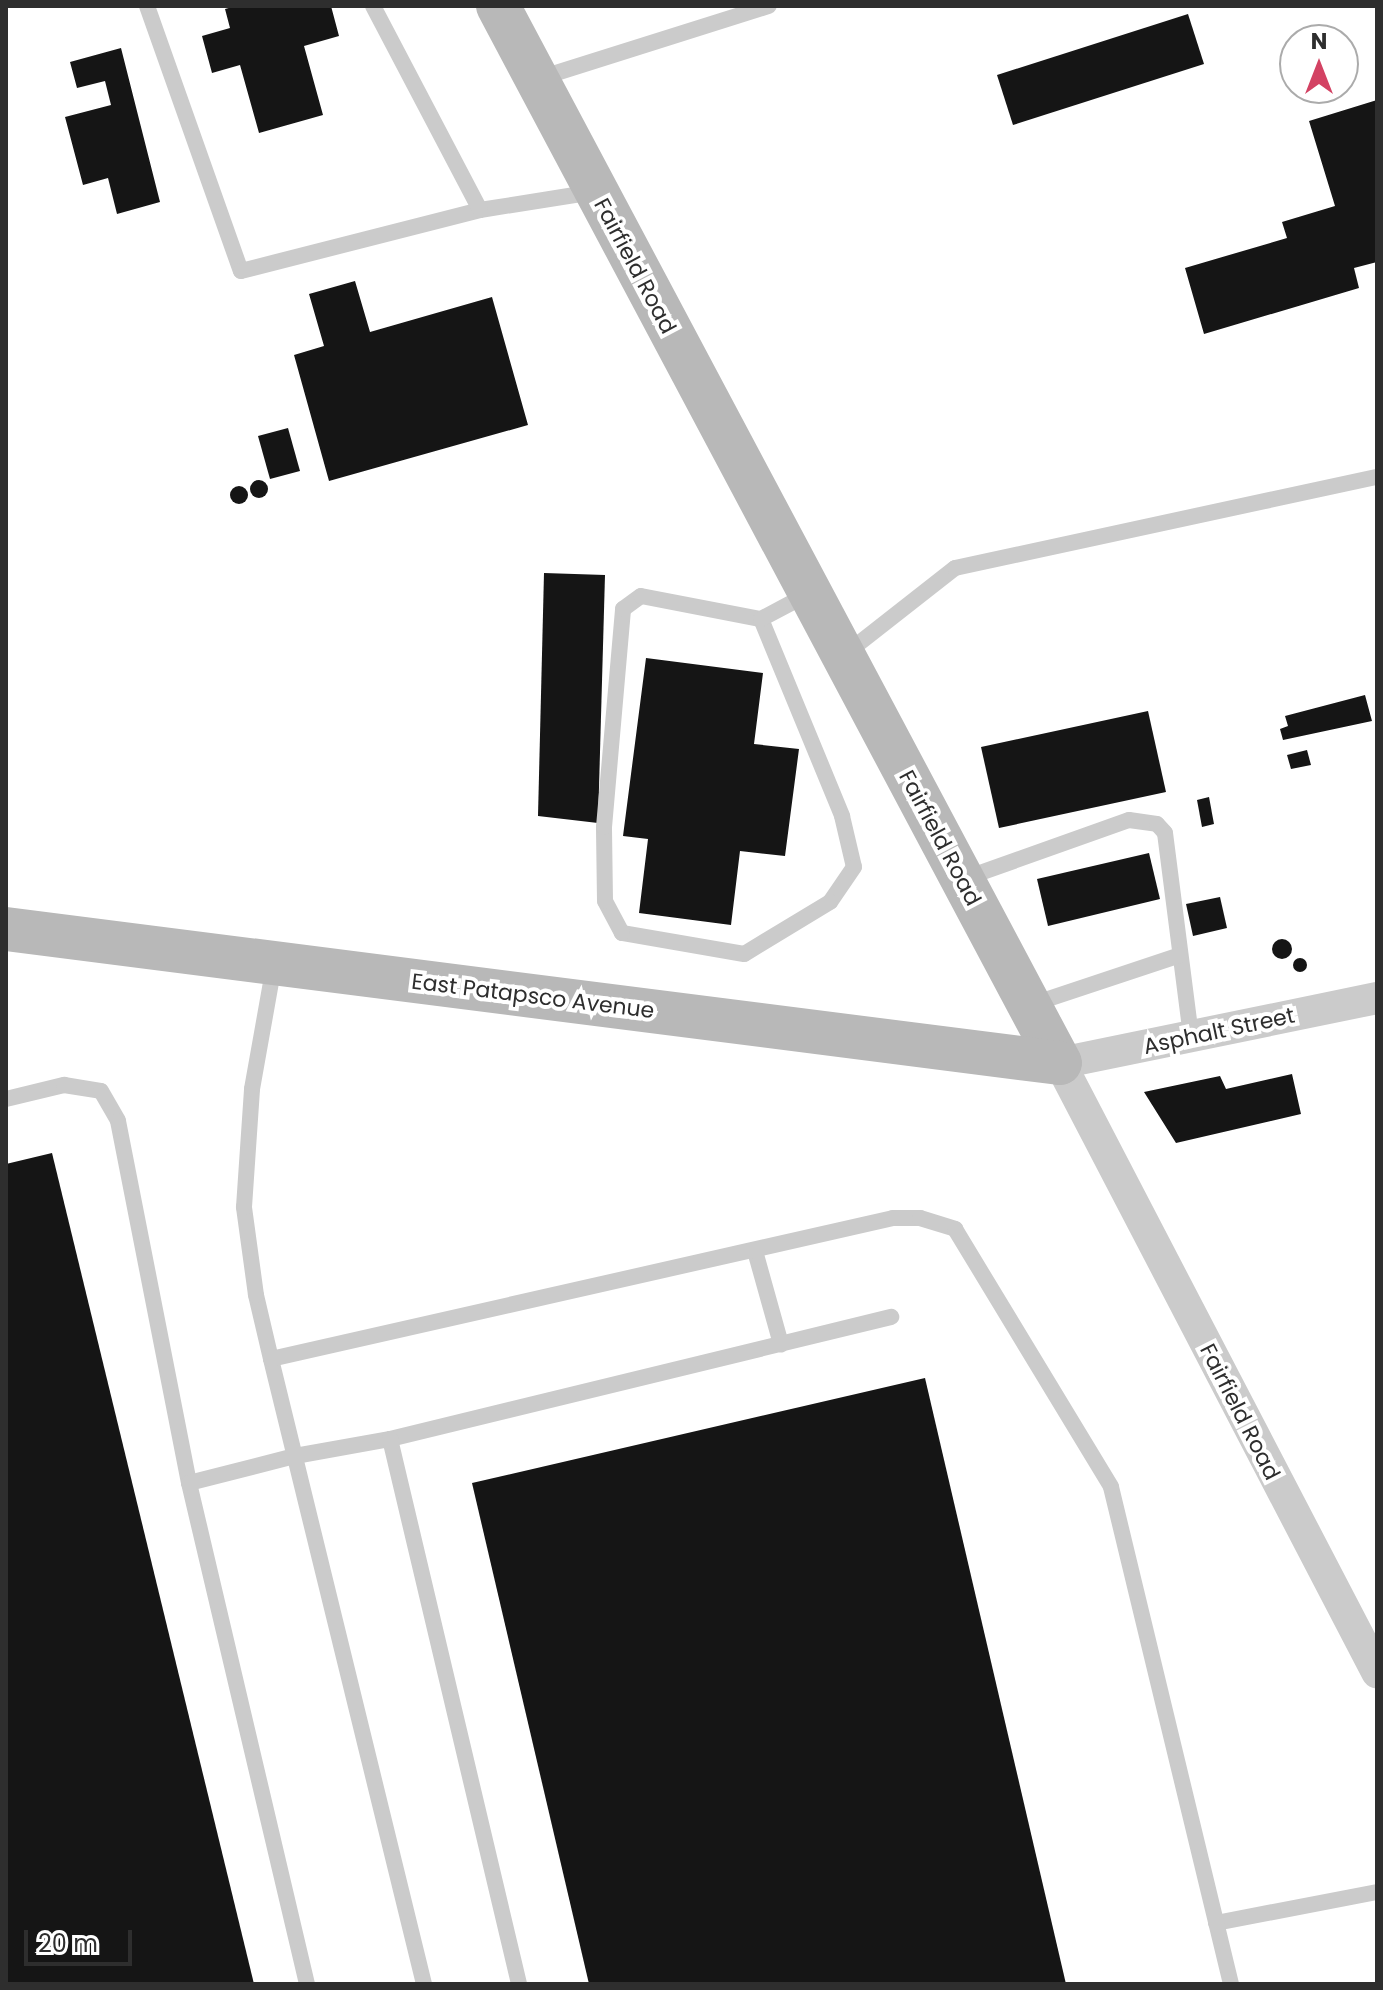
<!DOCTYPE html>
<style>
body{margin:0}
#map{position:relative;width:1383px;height:1990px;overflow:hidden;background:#fff;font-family:Poppins,sans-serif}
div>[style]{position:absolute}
.building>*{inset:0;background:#151515}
.round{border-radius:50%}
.lane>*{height:16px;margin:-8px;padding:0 8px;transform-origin:8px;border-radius:8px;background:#cbcbcb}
.street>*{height:32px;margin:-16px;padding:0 16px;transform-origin:16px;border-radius:16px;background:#cbcbcb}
.secondary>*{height:44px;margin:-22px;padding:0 22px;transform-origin:22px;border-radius:22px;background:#b8b8b8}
span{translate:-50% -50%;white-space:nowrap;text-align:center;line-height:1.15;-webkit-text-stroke:8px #fff;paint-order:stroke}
.street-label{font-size:22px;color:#2e2e2e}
.frame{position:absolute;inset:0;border:8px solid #2e2e2e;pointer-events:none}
.north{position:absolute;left:1279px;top:24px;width:80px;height:80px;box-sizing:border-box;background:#fff;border:2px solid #ababab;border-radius:50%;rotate:0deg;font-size:22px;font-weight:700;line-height:32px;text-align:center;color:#2e2e2e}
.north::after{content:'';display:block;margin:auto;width:28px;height:36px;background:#d34263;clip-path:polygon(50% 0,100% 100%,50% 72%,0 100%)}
.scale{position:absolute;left:24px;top:1930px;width:108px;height:36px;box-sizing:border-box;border:4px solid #2e2e2e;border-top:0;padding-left:10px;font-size:24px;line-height:28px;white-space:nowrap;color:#2e2e2e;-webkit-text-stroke:6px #fff;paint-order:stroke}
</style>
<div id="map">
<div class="building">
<div style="clip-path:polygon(236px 6px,331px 6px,339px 36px,304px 46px,323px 115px,259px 133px,240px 65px,212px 73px,202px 36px,230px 28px,225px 9px)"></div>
<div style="clip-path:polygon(1188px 14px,1204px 64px,1013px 125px,997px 75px)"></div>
<div style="clip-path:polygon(121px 48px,160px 202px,117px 214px,108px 178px,83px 185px,65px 117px,111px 105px,105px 81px,77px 88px,70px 62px)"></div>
<div style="clip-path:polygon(1377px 100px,1377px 262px,1354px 268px,1359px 288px,1204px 334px,1185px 268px,1287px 238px,1282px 222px,1335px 206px,1309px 121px)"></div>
<div style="clip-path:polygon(355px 281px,370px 332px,492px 297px,528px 425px,329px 481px,294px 355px,324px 346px,309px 294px)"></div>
<div style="clip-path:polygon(288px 428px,300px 471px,270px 479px,258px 436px)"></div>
<div class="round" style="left:250px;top:480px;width:18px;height:18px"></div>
<div class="round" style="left:230px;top:486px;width:18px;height:18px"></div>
<div style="clip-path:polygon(544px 573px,605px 575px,598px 823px,538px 816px)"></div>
<div style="clip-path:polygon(646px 658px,763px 673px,754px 744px,799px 749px,785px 856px,740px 851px,731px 925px,639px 913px,648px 839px,623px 836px)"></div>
<div style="clip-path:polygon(1365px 695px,1372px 721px,1283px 740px,1280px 729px,1288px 726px,1285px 716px)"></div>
<div style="clip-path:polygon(1148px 711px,1166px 792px,999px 828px,981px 747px)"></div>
<div style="clip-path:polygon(1307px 750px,1311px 765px,1291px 769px,1287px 755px)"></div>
<div style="clip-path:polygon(1209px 797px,1214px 824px,1202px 827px,1197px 800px)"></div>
<div style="clip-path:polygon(1149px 853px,1160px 899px,1048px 926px,1037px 879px)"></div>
<div style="clip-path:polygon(1220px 897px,1227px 928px,1193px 936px,1186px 904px)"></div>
<div class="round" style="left:1272px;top:939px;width:20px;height:20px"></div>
<div class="round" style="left:1293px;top:958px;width:14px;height:14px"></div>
<div style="clip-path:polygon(1292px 1074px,1301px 1114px,1176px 1143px,1144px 1092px,1220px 1076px,1226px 1089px)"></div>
<div style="clip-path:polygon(52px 1153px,254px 1984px,6px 1984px,6px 1164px)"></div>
<div style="clip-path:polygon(925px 1378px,1066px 1984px,589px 1984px,472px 1483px)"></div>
</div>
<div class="lane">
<div style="left:147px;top:6px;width:281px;rotate:70.5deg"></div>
<div style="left:241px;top:271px;width:247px;rotate:-14.3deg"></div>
<div style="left:480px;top:210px;width:115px;rotate:-9deg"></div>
<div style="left:373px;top:6px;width:230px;rotate:62.3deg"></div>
<div style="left:537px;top:79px;width:243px;rotate:-17.5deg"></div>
<div style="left:761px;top:619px;width:213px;rotate:67.6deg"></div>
<div style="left:842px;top:816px;width:52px;rotate:76.8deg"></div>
<div style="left:854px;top:867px;width:42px;rotate:124.4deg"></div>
<div style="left:830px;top:902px;width:100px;rotate:148.8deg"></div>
<div style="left:744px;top:954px;width:124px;rotate:-170.2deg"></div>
<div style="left:622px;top:933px;width:36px;rotate:-118deg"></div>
<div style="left:605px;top:901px;width:74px;rotate:-90.8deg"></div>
<div style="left:604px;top:827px;width:219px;rotate:-85deg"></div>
<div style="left:623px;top:609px;width:22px;rotate:-36deg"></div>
<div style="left:641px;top:596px;width:122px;rotate:10.9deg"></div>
<div style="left:761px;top:619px;width:53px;rotate:-28deg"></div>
<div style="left:844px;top:655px;width:141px;rotate:-38.1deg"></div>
<div style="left:955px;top:568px;width:432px;rotate:-12.2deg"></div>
<div style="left:963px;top:879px;width:176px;rotate:-19.6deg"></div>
<div style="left:1129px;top:820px;width:28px;rotate:8deg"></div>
<div style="left:1157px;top:824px;width:12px;rotate:48deg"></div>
<div style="left:1165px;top:833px;width:206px;rotate:82.7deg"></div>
<div style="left:1030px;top:1005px;width:158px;rotate:-18.4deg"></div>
<div style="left:6px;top:1099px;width:60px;rotate:-13.6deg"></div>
<div style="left:64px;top:1085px;width:37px;rotate:9deg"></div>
<div style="left:101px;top:1091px;width:34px;rotate:60deg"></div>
<div style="left:118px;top:1121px;width:369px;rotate:78.9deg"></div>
<div style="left:189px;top:1483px;width:515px;rotate:76.75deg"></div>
<div style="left:755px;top:1251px;width:97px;rotate:74.4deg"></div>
<div style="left:271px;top:1359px;width:66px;rotate:-103.2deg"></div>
<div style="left:256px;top:1295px;width:89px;rotate:-97.8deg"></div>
<div style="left:244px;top:1207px;width:118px;rotate:-86.1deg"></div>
<div style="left:252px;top:1089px;width:126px;rotate:-79.9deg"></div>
<div style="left:390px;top:1439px;width:516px;rotate:-13.69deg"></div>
<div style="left:189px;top:1483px;width:109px;rotate:-14.3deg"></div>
<div style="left:295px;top:1456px;width:97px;rotate:-10.1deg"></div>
<div style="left:390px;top:1439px;width:560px;rotate:76.68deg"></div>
<div style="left:1216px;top:1923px;width:164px;rotate:-10.9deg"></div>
<div style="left:424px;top:1984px;width:643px;rotate:-103.76deg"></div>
<div style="left:271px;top:1359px;width:638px;rotate:-12.77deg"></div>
<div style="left:893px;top:1218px;width:27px"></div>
<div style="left:920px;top:1218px;width:37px;rotate:17deg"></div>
<div style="left:955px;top:1229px;width:301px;rotate:58.8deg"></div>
<div style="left:1111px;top:1487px;width:511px;rotate:76.43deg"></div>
</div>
<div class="street">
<div style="left:1377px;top:998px;width:324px;rotate:168.4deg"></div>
<div style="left:1060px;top:1063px;width:687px;rotate:62.5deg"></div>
</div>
<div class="secondary">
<div style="left:498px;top:6px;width:1197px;rotate:62deg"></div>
<div style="left:6px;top:929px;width:1062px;rotate:7.25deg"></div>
</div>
<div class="street-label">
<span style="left:635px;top:266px;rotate:62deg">Fairfield Road</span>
<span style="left:940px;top:838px;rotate:62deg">Fairfield Road</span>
<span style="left:533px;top:996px;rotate:7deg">East Patapsco Avenue</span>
<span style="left:1219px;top:1031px;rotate:-12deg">Asphalt Street</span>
<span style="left:1240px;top:1412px;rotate:63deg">Fairfield Road</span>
</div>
<div class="frame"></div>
<div class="north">N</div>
<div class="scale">20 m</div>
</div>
